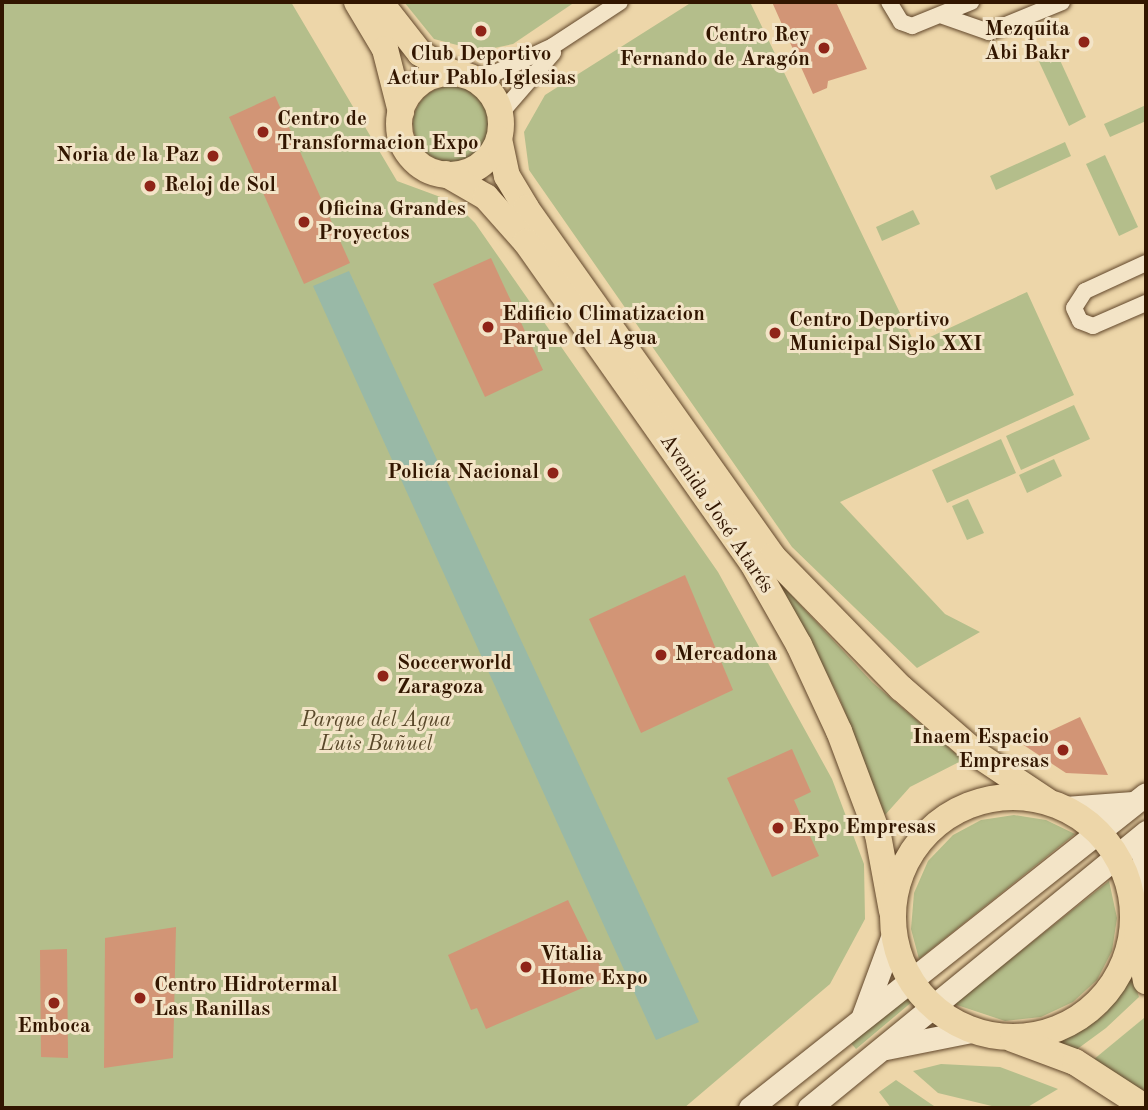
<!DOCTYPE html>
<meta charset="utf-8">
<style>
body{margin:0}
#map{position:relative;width:1148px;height:1110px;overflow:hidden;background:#edd6a9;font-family:"Old Standard TT",serif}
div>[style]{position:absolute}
.green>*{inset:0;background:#b4be8b}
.round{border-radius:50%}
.water>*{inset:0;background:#99b9a7}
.building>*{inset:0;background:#d29576}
.roads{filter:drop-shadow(0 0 2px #61462a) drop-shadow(0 0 2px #61462a)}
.street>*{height:16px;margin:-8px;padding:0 8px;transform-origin:8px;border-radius:8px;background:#f3e4c7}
.secondary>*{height:23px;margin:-11.5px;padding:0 11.5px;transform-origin:11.5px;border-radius:11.5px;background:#f3e4c7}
.primary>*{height:26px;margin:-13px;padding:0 13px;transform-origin:13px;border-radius:13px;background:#edd6a9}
.primary>.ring{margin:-13px;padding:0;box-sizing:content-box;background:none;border:26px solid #edd6a9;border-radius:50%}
.dots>*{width:19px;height:19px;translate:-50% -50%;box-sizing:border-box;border:4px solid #f3e4c7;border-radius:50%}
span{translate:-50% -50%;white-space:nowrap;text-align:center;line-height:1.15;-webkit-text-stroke:6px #f3e4c7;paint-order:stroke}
.poi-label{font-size:21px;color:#321600;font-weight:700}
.right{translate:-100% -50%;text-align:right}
.left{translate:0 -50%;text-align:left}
.street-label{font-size:21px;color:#321600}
.park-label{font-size:21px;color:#59482a;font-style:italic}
.frame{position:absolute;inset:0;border:4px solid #321600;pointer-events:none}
</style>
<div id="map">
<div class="green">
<div style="clip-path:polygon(2px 2px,291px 2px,397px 181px,454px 202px,475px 223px,718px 572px,832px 779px,864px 864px,865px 919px,830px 984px,684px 1108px,2px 1108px)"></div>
<div style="clip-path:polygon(404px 2px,575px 2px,513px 44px,480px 51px,434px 39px)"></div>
<div style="clip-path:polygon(692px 2px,750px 2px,915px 344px,1027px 292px,1074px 395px,840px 502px,945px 614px,980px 632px,917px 668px,792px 547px,529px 170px,524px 132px,545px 95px)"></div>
<div style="clip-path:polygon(1053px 45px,1086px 117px,1069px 126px,1035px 53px)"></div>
<div class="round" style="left:413px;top:86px;width:76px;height:76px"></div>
<div style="clip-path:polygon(1146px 105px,1146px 121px,1110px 137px,1104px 124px)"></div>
<div style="clip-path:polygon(1065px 142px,1071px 156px,996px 190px,990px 176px)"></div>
<div style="clip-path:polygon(1105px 155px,1138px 227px,1119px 236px,1086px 164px)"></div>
<div style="clip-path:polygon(913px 210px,920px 224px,882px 241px,876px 227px)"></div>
<div style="clip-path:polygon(1074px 405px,1090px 439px,1021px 470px,1006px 436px)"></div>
<div style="clip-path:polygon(1001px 439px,1016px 473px,947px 503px,932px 470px)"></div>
<div style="clip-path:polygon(1054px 459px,1062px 476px,1027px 493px,1019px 475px)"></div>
<div style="clip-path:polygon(968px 499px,984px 533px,967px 540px,952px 506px)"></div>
<div style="clip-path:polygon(779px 582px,872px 682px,963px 760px,910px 787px,885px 815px,839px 697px)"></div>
<div style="clip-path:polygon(1014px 815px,1046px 820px,1075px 834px,919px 959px,911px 929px,914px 893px,928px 861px,953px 835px,981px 820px)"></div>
<div style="clip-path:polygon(1109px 881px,1117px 918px,1112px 951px,1097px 980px,1073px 1002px,1041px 1017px,1005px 1021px,954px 1004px)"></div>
<div style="clip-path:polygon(1132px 976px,1139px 997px,1106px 1028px,1076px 1050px,1059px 1043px,1103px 1016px)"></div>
<div style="clip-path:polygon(909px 997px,913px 1001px,856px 1049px,850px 1042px)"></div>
<div style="clip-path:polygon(1144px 1018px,1146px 1022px,1146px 1095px,1093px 1060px)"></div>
<div style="clip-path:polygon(941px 1064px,1000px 1067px,1058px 1089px,1026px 1108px,1000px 1108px,938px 1093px,913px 1071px)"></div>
<div style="clip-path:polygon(896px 1080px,931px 1104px,937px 1108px,891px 1108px,879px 1092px)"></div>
</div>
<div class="water">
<div style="clip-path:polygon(349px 271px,699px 1022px,656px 1040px,313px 286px)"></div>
</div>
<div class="building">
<div style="clip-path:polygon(772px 2px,836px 2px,867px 69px,828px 81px,827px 88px,813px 94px)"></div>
<div style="clip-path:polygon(275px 96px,350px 263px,304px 284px,229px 117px)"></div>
<div style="clip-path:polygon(491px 258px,543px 370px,485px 397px,433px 284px)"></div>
<div style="clip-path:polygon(685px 575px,733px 690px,641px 733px,589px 619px)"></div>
<div style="clip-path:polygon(1080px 717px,1108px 775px,1066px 773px,1022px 744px)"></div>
<div style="clip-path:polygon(792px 749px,811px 792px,794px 800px,819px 856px,772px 877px,727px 778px)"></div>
<div style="clip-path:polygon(568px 900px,606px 978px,486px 1029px,477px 1008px,471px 1010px,448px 955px)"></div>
<div style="clip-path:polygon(176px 927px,173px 1058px,104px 1068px,105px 938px)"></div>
<div style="clip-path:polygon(67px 949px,68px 1058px,41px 1057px,40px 950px)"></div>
</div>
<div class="roads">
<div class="street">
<div style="left:889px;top:2px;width:23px;rotate:59deg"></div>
<div style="left:901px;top:22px;width:12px;rotate:20deg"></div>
<div style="left:912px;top:26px;width:64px;rotate:-22.1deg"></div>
<div style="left:943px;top:16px;width:49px;rotate:19.2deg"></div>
<div style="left:989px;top:32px;width:79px;rotate:-22.3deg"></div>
<div style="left:478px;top:81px;width:83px;rotate:-25deg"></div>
<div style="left:553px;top:46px;width:80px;rotate:-33.3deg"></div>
<div style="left:500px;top:114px;width:81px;rotate:-49deg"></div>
<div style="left:1146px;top:263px;width:67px;rotate:155.3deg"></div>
<div style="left:1085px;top:291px;width:20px;rotate:123deg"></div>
<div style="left:1074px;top:308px;width:14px;rotate:65deg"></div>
<div style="left:1080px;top:321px;width:14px;rotate:21deg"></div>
<div style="left:1093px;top:326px;width:58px;rotate:-23.5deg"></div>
</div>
<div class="secondary">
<div style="left:1065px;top:808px;width:68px;rotate:-4.2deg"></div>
<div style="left:1134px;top:914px;width:68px;rotate:-79.8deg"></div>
<div style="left:863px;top:1016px;width:86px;rotate:-69.7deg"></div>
<div style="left:886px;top:1048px;width:87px;rotate:-11.3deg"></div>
<div style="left:750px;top:1108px;width:505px;rotate:-38.41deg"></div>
<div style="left:809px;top:1108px;width:436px;rotate:-39.3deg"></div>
</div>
<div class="primary">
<div style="left:357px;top:2px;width:55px;rotate:59.2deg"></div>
<div style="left:385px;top:49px;width:65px;rotate:75.7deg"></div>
<div style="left:380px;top:2px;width:65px;rotate:51.9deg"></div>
<div style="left:420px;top:53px;width:38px;rotate:32deg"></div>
<div class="ring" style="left:399px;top:73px;width:76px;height:76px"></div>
<div style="left:499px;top:139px;width:38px;rotate:78deg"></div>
<div style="left:507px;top:176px;width:37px;rotate:59deg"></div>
<div style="left:526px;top:208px;width:426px;rotate:54.7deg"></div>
<div style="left:772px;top:556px;width:185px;rotate:45.7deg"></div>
<div style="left:901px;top:688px;width:102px;rotate:41deg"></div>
<div style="left:978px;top:755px;width:83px;rotate:33.7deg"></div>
<div style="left:446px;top:174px;width:46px;rotate:29.9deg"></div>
<div style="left:486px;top:197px;width:60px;rotate:48.4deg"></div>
<div style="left:526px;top:242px;width:392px;rotate:54.8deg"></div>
<div style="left:752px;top:562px;width:95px;rotate:60.5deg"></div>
<div style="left:799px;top:645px;width:95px;rotate:65.1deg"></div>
<div style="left:839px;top:731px;width:111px;rotate:69.4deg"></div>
<div style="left:878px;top:835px;width:77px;rotate:79.6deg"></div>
<div class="ring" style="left:893px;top:797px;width:214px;height:214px"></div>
<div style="left:1137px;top:933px;width:49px;rotate:79.4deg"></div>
<div style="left:1013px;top:1039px;width:66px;rotate:20.4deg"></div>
<div style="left:1075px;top:1062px;width:85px;rotate:32.9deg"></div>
</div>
</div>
<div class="dots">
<div style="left:481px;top:31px;background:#8f2418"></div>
<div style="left:1084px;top:42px;background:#8f2418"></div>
<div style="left:824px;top:48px;background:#8f2418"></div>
<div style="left:263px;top:132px;background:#8f2418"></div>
<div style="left:213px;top:156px;background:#8f2418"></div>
<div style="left:150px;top:186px;background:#8f2418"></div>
<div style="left:304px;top:222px;background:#8f2418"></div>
<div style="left:488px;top:327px;background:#8f2418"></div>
<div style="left:775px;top:333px;background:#8f2418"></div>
<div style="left:553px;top:473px;background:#8f2418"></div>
<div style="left:661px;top:655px;background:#8f2418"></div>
<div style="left:383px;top:676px;background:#8f2418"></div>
<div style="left:1063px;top:750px;background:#8f2418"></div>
<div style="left:778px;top:828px;background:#8f2418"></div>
<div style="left:526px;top:967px;background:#8f2418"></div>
<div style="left:140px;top:998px;background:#8f2418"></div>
<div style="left:54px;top:1003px;background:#8f2418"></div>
</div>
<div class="poi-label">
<span class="right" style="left:1070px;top:42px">Mezquita<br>Abi Bakr</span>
<span class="right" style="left:810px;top:48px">Centro Rey<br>Fernando de Aragón</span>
<span style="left:481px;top:67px">Club Deportivo<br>Actur Pablo Iglesias</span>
<span class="left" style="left:277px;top:132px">Centro de<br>Transformacion Expo</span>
<span class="right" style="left:199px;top:156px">Noria de la Paz</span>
<span class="left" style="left:164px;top:186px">Reloj de Sol</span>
<span class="left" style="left:318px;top:222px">Oficina Grandes<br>Proyectos</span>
<span class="left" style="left:502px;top:327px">Edificio Climatizacion<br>Parque del Agua</span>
<span class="left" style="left:789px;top:333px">Centro Deportivo<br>Municipal Siglo XXI</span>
<span class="right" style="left:539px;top:473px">Policía Nacional</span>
<span class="left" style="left:675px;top:655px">Mercadona</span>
<span class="left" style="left:397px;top:676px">Soccerworld<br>Zaragoza</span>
<span class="right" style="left:1049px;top:750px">Inaem Espacio<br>Empresas</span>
<span class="left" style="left:792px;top:828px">Expo Empresas</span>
<span class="left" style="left:540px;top:967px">Vitalia<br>Home Expo</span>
<span class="left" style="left:154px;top:998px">Centro Hidrotermal<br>Las Ranillas</span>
<span style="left:54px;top:1027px">Emboca</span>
</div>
<div class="street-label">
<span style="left:716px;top:514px;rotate:56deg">Avenida José Atarés</span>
</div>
<div class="park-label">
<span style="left:376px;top:733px">Parque del Agua<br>Luis Buñuel</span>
</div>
<div class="frame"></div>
</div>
